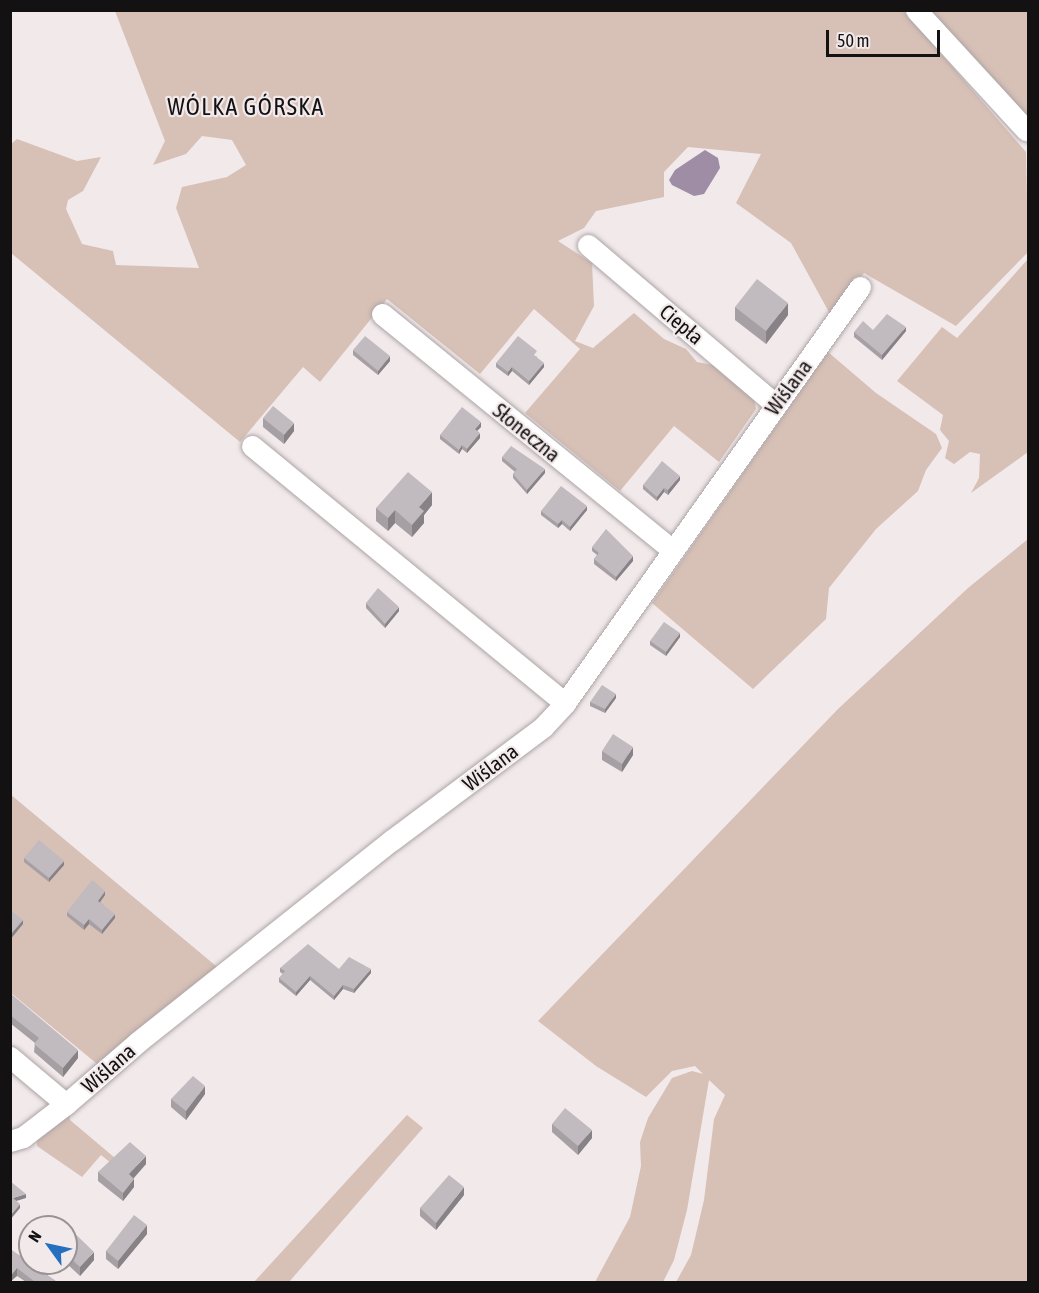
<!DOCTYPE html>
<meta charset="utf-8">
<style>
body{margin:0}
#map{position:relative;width:1039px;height:1293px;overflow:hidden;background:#f2e9eb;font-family:"Asap Condensed",sans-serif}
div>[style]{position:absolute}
.green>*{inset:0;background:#d7c0b6}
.water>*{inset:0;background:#9f8ca5}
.roads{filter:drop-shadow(0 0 2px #aca4a5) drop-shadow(0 0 2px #aca4a5)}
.minor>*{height:21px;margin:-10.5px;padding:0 10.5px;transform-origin:10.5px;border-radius:10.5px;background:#fff}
.wall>*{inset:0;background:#a6a0a4}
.shaded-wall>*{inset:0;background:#878286}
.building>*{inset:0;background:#c1babf}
span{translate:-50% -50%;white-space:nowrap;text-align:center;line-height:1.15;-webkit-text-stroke:4.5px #f2e9eb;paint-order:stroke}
.street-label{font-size:21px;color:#141112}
.quarter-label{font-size:24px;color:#141112;letter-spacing:1.5px}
.frame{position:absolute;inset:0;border:12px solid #141112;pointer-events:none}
.north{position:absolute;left:18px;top:1215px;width:60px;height:60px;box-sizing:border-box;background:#f2e9eb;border:2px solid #999394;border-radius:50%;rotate:303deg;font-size:16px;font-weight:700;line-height:24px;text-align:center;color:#141112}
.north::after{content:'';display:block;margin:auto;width:21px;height:27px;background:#246fbf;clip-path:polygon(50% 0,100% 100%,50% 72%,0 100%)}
.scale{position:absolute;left:826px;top:30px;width:114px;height:27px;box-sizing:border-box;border:3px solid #141112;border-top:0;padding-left:8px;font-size:18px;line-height:21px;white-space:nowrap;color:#141112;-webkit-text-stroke:4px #f2e9eb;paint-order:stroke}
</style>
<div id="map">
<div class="green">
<div style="clip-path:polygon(115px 11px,904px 11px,1026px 152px,1028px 252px,956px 326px,864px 273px,830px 314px,791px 243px,736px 203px,761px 154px,688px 147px,664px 172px,664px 197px,596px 211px,584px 228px,558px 241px,592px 263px,594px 306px,575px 341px,593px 348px,634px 313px,664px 339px,686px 349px,697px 362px,718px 366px,754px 398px,756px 409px,719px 462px,674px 426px,620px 491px,525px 413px,580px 349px,534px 309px,480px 374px,387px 299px,320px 382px,303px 367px,240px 442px,11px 253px,11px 144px,17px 139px,77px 161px,101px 157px,83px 191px,68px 200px,66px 209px,82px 244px,113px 251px,116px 265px,199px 268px,176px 208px,182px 187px,227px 177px,246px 165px,232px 140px,202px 136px,186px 154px,153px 165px,165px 141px)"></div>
<div style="clip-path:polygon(930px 11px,1028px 11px,1028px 117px,999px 85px)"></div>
<div style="clip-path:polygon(1028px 259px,1028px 452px,971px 493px,979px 478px,980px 454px,970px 452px,954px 464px,945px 458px,949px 441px,940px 430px,943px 415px,897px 381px,942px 327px,957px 338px)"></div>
<div style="clip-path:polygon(828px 352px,876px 393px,936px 434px,942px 448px,926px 470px,918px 491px,876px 529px,829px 588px,826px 619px,753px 689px,652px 603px)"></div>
<div style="clip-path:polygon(1028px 539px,1028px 1282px,676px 1282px,691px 1255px,704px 1200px,714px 1119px,725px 1095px,709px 1080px,687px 1210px,674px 1260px,663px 1282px,595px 1282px,630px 1217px,641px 1166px,640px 1142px,648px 1118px,672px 1078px,692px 1071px,703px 1074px,695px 1066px,672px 1071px,646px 1097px,596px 1066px,538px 1021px,838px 709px,968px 588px)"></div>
<div style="clip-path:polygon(10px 794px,222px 971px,102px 1068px,11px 993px)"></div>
<div style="clip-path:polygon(69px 1110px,70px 1120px,115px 1158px,111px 1163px,101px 1155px,82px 1177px,37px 1146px,37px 1134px)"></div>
<div style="clip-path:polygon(407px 1115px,423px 1128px,289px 1282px,254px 1282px)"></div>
</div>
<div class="water">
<div style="clip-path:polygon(705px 150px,718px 158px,720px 168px,704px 194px,694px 196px,672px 185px,669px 180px,675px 170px)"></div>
</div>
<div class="roads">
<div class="minor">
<div style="left:916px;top:10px;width:163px;rotate:47.5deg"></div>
<div style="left:588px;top:245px;width:245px;rotate:40.4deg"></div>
<div style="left:382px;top:314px;width:372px;rotate:39.1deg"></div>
<div style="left:252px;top:446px;width:405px;rotate:39.4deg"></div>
<div style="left:10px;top:1057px;width:73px;rotate:40deg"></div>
<div style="left:10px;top:1141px;width:14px;rotate:-17deg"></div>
<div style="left:23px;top:1137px;width:54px;rotate:-37.5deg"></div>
<div style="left:66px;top:1104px;width:96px;rotate:-40.8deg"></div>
<div style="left:139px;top:1041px;width:323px;rotate:-38.5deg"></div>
<div style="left:392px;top:840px;width:189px;rotate:-36.8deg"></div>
<div style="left:543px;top:727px;width:33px;rotate:-47deg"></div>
<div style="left:565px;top:703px;width:510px;rotate:-54.66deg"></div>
</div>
</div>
<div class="wall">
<div style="clip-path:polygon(735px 307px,788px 315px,766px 344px,735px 320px)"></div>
<div style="clip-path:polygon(873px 330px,906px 331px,882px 360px,854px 337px,854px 332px)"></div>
<div style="clip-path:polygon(353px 350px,390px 361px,378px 375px,353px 355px)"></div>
<div style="clip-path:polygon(537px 356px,536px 357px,544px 367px,529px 385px,512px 371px,508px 376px,496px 367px,496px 363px)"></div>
<div style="clip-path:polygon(263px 418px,294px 431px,284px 444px,263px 427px)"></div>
<div style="clip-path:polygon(481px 427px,477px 431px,480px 438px,467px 453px,462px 449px,459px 454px,440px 439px,440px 435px)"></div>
<div style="clip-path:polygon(502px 457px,545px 473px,527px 494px,513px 478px,513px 474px,515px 472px,502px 461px)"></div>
<div style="clip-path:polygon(680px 480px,668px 495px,664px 492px,657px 501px,643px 489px,643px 485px)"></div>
<div style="clip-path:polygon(432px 505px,424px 515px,424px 523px,412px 537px,395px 523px,388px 531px,376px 521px,376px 508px)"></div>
<div style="clip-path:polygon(587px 510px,570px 531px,562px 524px,558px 528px,541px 515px,541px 511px)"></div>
<div style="clip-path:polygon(592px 547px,633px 561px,616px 581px,594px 564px,594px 559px,597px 555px,592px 551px)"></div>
<div style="clip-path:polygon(366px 603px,399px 611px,385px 628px,366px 608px)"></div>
<div style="clip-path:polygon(680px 637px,666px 656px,650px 645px,650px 641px)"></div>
<div style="clip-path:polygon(616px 698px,605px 713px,590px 706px,590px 702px)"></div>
<div style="clip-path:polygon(602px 751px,633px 755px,622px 772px,602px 760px)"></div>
<div style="clip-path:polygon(24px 858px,64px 865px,49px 882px,24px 862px)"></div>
<div style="clip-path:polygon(105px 895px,100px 902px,115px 918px,102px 934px,89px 924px,84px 930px,67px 916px,67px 912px)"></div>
<div style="clip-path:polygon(280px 968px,339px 969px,371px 973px,354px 993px,343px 989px,334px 1000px,310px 980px,296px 996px,279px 982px,279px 978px,283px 974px,280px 972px)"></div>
<div style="clip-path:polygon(10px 993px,78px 1058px,63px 1077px,34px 1052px,35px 1043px,10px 1023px)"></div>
<div style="clip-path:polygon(205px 1094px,186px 1120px,171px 1107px,171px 1099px)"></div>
<div style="clip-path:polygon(552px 1124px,592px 1138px,578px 1155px,552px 1132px)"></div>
<div style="clip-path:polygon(146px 1164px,134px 1178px,134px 1187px,123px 1201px,98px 1181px,98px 1172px)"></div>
<div style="clip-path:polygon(464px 1195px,436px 1230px,420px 1216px,420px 1208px)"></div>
<div style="clip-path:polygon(66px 1227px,94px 1260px,80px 1276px,66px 1263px)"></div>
<div style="clip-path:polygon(147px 1234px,118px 1269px,106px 1259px,106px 1251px)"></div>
<div style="clip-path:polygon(10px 1249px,57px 1282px,26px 1282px,17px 1276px)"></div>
</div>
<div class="shaded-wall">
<div style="clip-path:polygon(788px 303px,788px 315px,766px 344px,766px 331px)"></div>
<div style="clip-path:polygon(906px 327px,906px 331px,882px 360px,882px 355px)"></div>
<div style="clip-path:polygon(390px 356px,390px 361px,378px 375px,378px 371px)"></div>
<div style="clip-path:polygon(544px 363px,544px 367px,529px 385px,529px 381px)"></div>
<div style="clip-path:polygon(512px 367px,512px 371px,508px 376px,508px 372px)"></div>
<div style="clip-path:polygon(481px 422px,481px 427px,475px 433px,475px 429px)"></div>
<div style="clip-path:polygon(294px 423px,294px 431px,284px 444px,284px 435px)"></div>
<div style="clip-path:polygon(480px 433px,480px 438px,467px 453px,467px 449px)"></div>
<div style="clip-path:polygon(462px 445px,462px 449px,459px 454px,459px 450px)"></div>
<div style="clip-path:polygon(545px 469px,545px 473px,527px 494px,527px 490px)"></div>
<div style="clip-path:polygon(680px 476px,680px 480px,668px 495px,668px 490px)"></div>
<div style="clip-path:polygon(664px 488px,664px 492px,657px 501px,657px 497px)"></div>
<div style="clip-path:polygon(432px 492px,432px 505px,424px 515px,424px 523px,412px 537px,412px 525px,419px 507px)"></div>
<div style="clip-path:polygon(587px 506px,587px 510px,570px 531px,570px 527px)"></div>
<div style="clip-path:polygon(395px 510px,395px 523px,388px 531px,388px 518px)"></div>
<div style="clip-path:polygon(562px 520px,562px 524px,558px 528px,558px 524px)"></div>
<div style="clip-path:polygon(633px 556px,633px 561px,616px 581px,616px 577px)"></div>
<div style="clip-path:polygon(399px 607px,399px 611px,385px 628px,385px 624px)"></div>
<div style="clip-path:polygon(680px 633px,680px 637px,666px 656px,666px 652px)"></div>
<div style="clip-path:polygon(616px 694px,616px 698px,605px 713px,605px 709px)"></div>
<div style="clip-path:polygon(633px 747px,633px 755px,622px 772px,622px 764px)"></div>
<div style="clip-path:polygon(64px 861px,64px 865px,49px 882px,49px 878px)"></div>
<div style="clip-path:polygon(105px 891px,105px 895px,98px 905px,98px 901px)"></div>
<div style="clip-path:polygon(115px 914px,115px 918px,102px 934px,102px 930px)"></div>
<div style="clip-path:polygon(89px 919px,89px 924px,84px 930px,84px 925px)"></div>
<div style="clip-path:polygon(23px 920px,23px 924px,10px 940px,10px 935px)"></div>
<div style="clip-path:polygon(371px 969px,371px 973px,354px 993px,354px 989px)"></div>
<div style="clip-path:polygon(310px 976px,310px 980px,296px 996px,296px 992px)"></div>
<div style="clip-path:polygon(343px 985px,343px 989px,334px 1000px,334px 996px)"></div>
<div style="clip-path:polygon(78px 1050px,78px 1058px,63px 1077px,63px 1068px)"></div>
<div style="clip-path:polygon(205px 1086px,205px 1094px,186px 1120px,186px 1111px)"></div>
<div style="clip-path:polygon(592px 1130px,592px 1138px,578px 1155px,578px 1146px)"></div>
<div style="clip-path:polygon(146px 1156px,146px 1164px,129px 1183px,129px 1174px)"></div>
<div style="clip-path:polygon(134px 1179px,134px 1187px,123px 1201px,123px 1193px)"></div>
<div style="clip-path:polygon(464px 1187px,464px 1195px,436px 1230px,436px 1223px)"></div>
<div style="clip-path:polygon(26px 1194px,26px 1198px,13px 1202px,13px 1198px)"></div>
<div style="clip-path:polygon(20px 1204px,20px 1208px,10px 1220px,10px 1216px)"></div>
<div style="clip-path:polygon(147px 1225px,147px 1234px,118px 1269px,118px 1261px)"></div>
<div style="clip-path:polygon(94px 1252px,94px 1260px,80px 1276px,80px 1267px)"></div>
<div style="clip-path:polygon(17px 1268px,17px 1276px,10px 1282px,10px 1276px)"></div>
</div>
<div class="building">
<div style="clip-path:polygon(757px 279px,788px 303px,766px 331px,735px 307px)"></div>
<div style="clip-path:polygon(887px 314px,906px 327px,882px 355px,854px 332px,863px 321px,873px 330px)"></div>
<div style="clip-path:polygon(365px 336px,390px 356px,378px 371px,353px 350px)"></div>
<div style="clip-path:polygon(518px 336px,537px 351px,534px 355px,544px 363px,529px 381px,512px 367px,508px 372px,496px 363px)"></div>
<div style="clip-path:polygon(273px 406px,294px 423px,284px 435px,263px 418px)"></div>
<div style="clip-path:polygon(462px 407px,481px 422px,475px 429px,480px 433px,467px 449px,462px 445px,459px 450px,440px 435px)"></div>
<div style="clip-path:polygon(511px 446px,545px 469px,527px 490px,513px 474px,517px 469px,502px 457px)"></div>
<div style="clip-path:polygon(662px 461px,680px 476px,668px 490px,664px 488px,657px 497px,643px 485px)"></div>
<div style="clip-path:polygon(408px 472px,432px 492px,419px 507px,424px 511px,412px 525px,395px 510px,388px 518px,376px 508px)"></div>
<div style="clip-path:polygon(561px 486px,587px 506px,570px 527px,562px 520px,558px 524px,541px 511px)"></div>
<div style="clip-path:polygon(606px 529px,633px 556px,616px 577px,594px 559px,599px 553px,592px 547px)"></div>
<div style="clip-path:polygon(378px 588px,399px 607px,385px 624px,366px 603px)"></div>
<div style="clip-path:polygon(664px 622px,680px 633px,666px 652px,650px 641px)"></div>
<div style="clip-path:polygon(602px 685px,616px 694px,605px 709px,590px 702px)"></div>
<div style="clip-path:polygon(613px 734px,633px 747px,622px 764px,602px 751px)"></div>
<div style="clip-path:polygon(39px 840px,64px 861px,49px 878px,24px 858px)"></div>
<div style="clip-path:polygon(92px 880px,105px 891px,98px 901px,115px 914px,102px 930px,89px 919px,84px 925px,67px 912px)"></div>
<div style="clip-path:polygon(10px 910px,23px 920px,10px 935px)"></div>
<div style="clip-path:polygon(308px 944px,339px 969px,349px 957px,371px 969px,354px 989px,343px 985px,334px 996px,310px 976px,296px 992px,279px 978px,285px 971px,280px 968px)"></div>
<div style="clip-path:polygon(10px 993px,78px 1050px,63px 1068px,34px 1044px,39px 1038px,10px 1015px)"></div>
<div style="clip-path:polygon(193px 1076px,205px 1086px,186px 1111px,171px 1099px)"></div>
<div style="clip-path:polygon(565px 1108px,592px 1130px,578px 1146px,552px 1124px)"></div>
<div style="clip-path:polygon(130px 1142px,146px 1156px,129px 1174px,134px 1179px,123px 1193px,98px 1172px)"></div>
<div style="clip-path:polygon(449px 1175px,464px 1187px,436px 1223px,420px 1208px)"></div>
<div style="clip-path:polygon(10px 1181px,26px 1194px,13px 1198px,20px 1204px,10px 1216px)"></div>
<div style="clip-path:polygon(134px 1215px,147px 1225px,118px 1261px,106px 1251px)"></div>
<div style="clip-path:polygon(63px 1222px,94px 1252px,80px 1267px,66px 1254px,66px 1227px,58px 1227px)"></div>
<div style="clip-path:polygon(10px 1249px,30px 1263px,57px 1282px,35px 1282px,17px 1268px,10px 1276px)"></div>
</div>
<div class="street-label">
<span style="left:682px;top:324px;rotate:40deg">Ciepła</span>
<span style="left:788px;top:387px;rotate:-54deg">Wiślana</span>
<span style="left:527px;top:432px;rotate:39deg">Słoneczna</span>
<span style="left:490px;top:767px;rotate:-37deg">Wiślana</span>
<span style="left:108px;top:1068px;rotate:-41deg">Wiślana</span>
</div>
<div class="quarter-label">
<span style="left:246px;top:107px">WÓLKA GÓRSKA</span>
</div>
<div class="frame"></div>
<div class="north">N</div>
<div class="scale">50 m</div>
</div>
